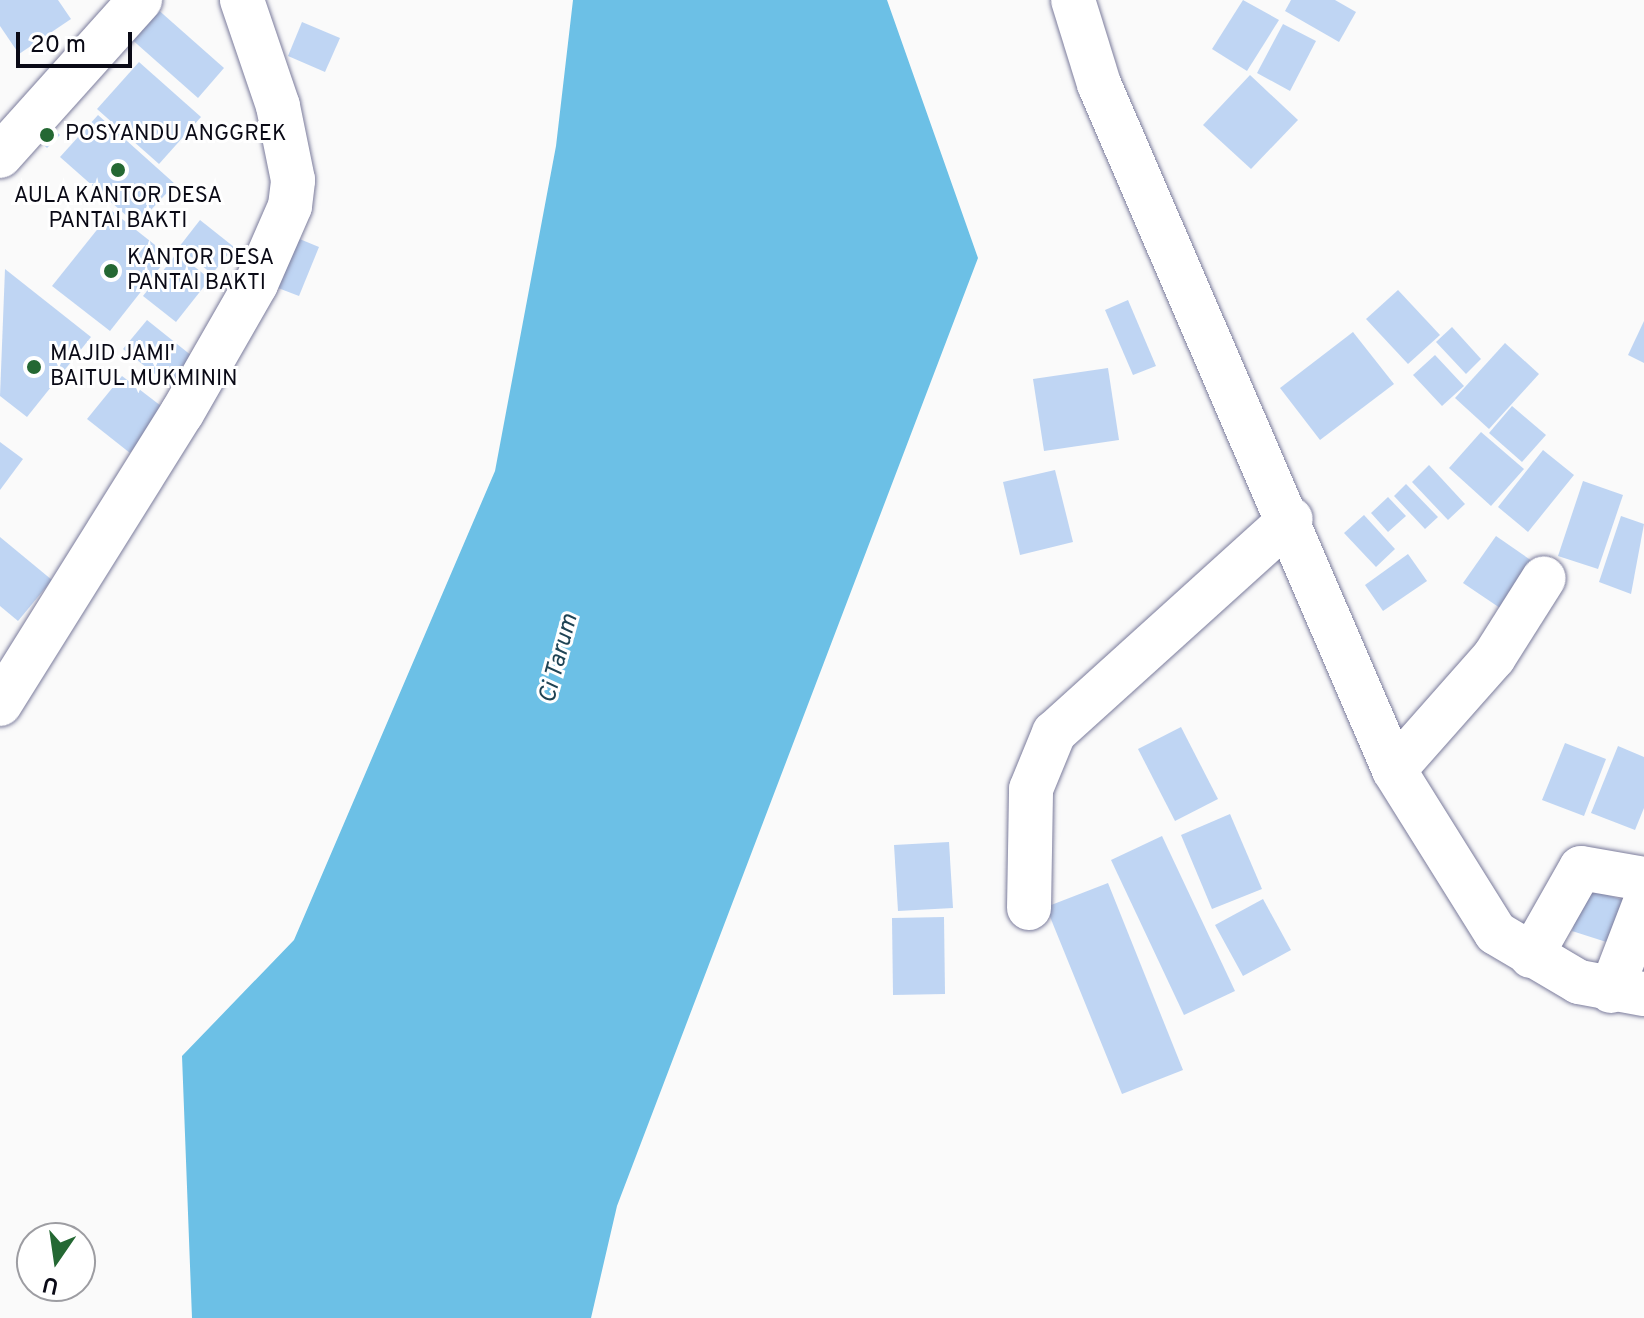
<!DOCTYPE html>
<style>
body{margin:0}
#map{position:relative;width:1644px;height:1318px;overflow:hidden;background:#fafafa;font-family:Overpass,sans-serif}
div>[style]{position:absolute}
.water>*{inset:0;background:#6cc0e6}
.building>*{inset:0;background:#bfd5f3}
.roads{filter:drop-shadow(0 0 2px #7b7c9c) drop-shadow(0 0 2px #7b7c9c)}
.minor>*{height:44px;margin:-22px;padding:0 22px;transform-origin:22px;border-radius:22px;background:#fff}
.dots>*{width:22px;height:22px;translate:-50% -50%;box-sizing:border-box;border:4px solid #fff;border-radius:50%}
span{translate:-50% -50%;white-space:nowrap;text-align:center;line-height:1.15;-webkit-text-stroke:6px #fff;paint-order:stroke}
.poi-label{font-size:22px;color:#0a0a16}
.left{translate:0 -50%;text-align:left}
.water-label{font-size:24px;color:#1e4354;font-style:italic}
.north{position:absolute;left:16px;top:1222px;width:80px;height:80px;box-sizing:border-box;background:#fff;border:2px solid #9d9da2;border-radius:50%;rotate:193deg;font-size:22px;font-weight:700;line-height:32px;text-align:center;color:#0a0a16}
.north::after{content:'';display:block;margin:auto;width:28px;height:36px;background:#246833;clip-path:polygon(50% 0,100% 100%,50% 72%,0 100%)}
.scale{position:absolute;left:16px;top:32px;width:116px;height:36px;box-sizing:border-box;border:4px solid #0a0a16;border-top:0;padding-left:10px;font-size:24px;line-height:28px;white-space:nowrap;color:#0a0a16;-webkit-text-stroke:6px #fff;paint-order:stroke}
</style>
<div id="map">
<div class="water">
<div style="clip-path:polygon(573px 0,887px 0,978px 258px,617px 1206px,591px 1318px,192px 1318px,182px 1056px,294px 940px,495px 471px,556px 146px)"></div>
</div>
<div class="building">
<div style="clip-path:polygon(0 0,58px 0,71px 19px,19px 54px,0 26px)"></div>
<div style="clip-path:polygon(1243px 0,1279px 20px,1247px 71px,1212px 49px)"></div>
<div style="clip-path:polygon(1291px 0,1335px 0,1356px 12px,1339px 42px,1285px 11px)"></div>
<div style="clip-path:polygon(155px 7px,224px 68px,198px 98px,129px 37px)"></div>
<div style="clip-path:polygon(302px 22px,340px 38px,325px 72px,288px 56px)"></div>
<div style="clip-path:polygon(1283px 24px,1316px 41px,1290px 91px,1257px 73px)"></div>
<div style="clip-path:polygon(139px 62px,201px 117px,159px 164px,97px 109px)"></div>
<div style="clip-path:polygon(1250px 75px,1298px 120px,1251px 169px,1203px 125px)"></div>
<div style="clip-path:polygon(98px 115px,175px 184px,137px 225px,60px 157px)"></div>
<div style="clip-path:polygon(46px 122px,60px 135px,47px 148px,34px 136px)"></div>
<div style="clip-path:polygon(112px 211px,169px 256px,110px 331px,52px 286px)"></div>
<div style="clip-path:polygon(200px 220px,234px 247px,212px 274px,179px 247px)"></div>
<div style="clip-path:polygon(285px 233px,319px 247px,299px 296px,265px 283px)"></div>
<div style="clip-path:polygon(177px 253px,210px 279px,176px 322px,143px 296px)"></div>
<div style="clip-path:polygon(5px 269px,91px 337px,27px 417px,0 396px)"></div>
<div style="clip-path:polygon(1398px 290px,1440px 335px,1408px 364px,1366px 319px)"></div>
<div style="clip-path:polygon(1128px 300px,1156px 366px,1133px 375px,1105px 310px)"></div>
<div style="clip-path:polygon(147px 320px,197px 360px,174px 389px,123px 349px)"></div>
<div style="clip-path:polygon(1644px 321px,1644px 363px,1628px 355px)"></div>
<div style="clip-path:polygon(1452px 327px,1481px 359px,1466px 374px,1436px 342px)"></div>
<div style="clip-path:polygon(1353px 332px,1394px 384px,1320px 440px,1280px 388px)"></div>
<div style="clip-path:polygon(1505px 343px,1539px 374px,1489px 429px,1455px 398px)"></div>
<div style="clip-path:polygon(1435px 355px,1464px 386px,1442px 406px,1413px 375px)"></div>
<div style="clip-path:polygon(1108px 368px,1119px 440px,1044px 451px,1033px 379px)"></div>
<div style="clip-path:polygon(122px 376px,165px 409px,130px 453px,87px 419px)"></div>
<div style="clip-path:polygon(1512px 406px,1546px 435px,1522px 462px,1489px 433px)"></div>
<div style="clip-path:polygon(1481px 432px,1524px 469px,1491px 506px,1449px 468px)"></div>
<div style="clip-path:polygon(0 442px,23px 459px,0 490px)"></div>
<div style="clip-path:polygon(1543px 450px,1574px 475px,1528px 532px,1498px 507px)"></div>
<div style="clip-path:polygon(1429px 465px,1465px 504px,1448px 520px,1412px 482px)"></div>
<div style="clip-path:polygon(1055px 470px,1073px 542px,1020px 555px,1003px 482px)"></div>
<div style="clip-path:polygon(1583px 481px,1623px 495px,1598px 569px,1558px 556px)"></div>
<div style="clip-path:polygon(1406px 484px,1438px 517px,1425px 529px,1394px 496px)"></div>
<div style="clip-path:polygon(1388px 497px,1406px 516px,1388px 532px,1371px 513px)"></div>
<div style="clip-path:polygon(1364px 515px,1395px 549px,1376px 567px,1344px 533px)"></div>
<div style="clip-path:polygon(1621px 516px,1644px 524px,1631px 594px,1599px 582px)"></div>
<div style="clip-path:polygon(1496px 536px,1532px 561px,1500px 608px,1463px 583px)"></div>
<div style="clip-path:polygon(0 537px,52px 580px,18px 621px,0 606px)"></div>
<div style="clip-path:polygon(1408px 554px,1427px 581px,1383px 611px,1365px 585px)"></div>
<div style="clip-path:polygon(1181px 727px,1218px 799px,1175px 821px,1138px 749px)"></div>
<div style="clip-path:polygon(1565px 743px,1606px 759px,1584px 816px,1542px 800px)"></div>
<div style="clip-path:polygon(1618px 746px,1644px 757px,1644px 808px,1635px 830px,1591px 813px)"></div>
<div style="clip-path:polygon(1230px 814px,1262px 889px,1212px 909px,1181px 835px)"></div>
<div style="clip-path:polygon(1162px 836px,1235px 991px,1184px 1015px,1111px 860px)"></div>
<div style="clip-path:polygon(949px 842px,953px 908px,898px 911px,894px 845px)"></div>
<div style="clip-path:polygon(1108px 883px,1183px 1070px,1122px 1094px,1046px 907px)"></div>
<div style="clip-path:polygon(1585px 888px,1636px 904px,1622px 947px,1572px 931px)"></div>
<div style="clip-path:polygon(1263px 899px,1291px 950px,1243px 976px,1215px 925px)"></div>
<div style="clip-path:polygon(944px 917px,945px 994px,893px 995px,892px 918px)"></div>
</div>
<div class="roads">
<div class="minor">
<div style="left:1073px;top:0;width:88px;rotate:72.8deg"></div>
<div style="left:1099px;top:84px;width:747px;rotate:66.73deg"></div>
<div style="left:1394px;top:770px;width:192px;rotate:58deg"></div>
<div style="left:1496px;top:933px;width:96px;rotate:30.6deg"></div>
<div style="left:1579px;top:982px;width:66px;rotate:10.5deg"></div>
<div style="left:0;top:156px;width:210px;rotate:-48.1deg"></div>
<div style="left:0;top:704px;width:343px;rotate:-58deg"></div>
<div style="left:182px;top:413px;width:149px;rotate:-60.2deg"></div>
<div style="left:256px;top:284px;width:85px;rotate:-66.4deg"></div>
<div style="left:290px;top:206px;width:26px;rotate:-83deg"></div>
<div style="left:293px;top:180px;width:76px;rotate:-101.5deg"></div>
<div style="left:278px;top:106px;width:112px;rotate:-108.8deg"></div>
<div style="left:1394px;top:770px;width:151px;rotate:-48.5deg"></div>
<div style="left:1494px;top:657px;width:93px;rotate:-57.7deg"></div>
<div style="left:1029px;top:908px;width:119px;rotate:-89deg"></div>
<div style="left:1031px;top:789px;width:61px;rotate:-67.7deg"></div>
<div style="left:1054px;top:733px;width:319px;rotate:-42.1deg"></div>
<div style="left:1531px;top:956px;width:101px;rotate:-60.4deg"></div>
<div style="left:1581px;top:868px;width:64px;rotate:9.9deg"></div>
<div style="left:1611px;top:991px;width:92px;rotate:-69deg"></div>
</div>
</div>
<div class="dots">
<div style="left:47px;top:135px;background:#246833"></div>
<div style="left:118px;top:170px;background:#246833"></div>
<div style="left:111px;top:271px;background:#246833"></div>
<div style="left:34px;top:367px;background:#246833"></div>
</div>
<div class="poi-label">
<span class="left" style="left:65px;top:135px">POSYANDU ANGGREK</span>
<span style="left:118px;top:209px">AULA KANTOR DESA<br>PANTAI BAKTI</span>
<span class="left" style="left:127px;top:271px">KANTOR DESA<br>PANTAI BAKTI</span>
<span class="left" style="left:50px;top:367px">MAJID JAMI'<br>BAITUL MUKMININ</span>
</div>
<div class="water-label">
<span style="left:560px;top:659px;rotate:-75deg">Ci Tarum</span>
</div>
<div class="north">U</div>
<div class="scale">20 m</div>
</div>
